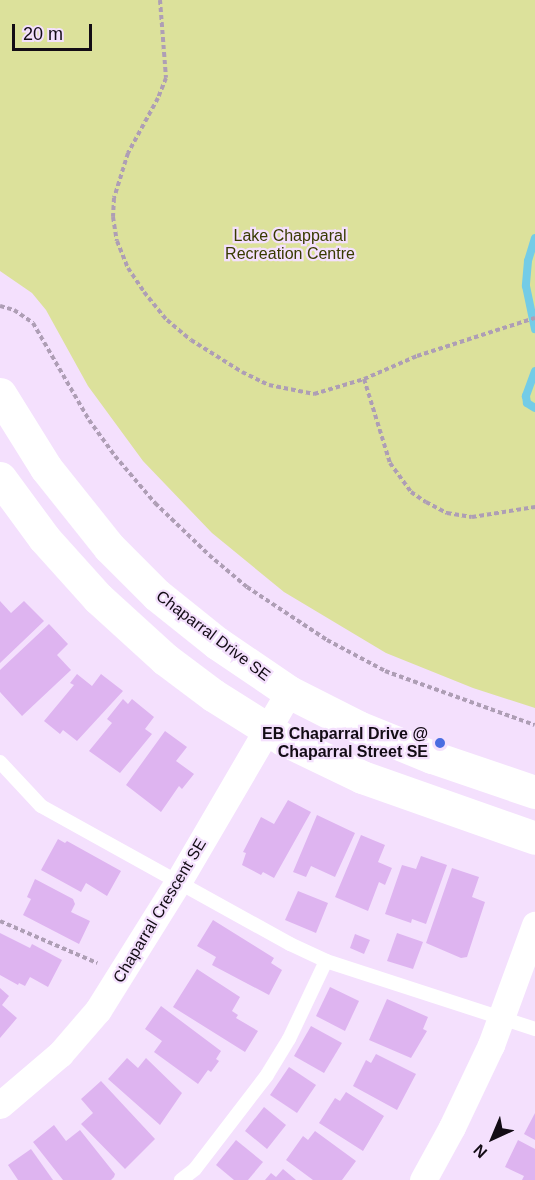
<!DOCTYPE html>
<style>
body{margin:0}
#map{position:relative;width:535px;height:1180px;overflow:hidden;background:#f4e0fd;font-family:Helvetica,sans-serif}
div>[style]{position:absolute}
.green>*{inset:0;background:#dce19b}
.stream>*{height:8px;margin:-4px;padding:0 4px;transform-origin:4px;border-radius:4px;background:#73cce7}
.building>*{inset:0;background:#deb4f0}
.path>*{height:4px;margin-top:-2px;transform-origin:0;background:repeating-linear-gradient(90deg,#ae9eb5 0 4.5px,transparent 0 7.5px)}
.lane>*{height:14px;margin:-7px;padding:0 7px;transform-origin:7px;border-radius:7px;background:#fff}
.street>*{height:27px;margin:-13.5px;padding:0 13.5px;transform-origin:13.5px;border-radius:13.5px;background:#fff}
.secondary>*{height:33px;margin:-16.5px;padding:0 16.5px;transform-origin:16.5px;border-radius:16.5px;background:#fff}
.dots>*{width:16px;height:16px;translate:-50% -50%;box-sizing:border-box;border:3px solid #f4e0fd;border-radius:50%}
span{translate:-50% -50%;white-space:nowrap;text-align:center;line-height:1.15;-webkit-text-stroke:4.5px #f4e0fd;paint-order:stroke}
.park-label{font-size:16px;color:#383a00}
.street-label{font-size:16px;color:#130c15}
.poi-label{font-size:16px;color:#130c15;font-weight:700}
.right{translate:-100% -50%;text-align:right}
.north{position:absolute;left:463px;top:1108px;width:60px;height:60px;-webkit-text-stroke:4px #f4e0fd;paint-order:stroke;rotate:224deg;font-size:16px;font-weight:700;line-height:24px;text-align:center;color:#130c15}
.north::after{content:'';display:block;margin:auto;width:21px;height:27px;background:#130c15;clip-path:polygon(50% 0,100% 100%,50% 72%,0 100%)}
.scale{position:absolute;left:12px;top:24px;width:80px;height:27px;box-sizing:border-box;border:3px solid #130c15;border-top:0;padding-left:8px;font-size:18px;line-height:21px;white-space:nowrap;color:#130c15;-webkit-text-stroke:4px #f4e0fd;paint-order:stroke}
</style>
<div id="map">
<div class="green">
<div style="clip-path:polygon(0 0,535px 0,535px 708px,473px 688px,386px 653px,284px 592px,212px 533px,143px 461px,88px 386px,46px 310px,32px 293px,0 271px)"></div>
</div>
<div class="stream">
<div style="left:535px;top:238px;width:24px;rotate:107deg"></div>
<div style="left:528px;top:261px;width:25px;rotate:95deg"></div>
<div style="left:526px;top:286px;width:44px;rotate:78.2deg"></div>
<div style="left:535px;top:371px;width:27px;rotate:110deg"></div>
<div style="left:526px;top:396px;width:7px;rotate:82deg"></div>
<div style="left:527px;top:403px;width:9px;rotate:32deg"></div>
</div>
<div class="building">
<div style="clip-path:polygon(0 601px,11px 613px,24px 601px,44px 621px,0 663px)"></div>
<div style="clip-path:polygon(49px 624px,68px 644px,57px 655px,71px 670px,22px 716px,0 692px,0 670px)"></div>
<div style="clip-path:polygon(77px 674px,92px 686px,101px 674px,123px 691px,77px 741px,63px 730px,60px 734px,44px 721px,74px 685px,70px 683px)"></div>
<div style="clip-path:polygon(123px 699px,128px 704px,132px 699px,154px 717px,145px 729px,152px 734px,120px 773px,89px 751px,112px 723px,107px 719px)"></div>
<div style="clip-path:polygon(165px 731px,187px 747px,176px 761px,194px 774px,182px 789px,179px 786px,161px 812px,126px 785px)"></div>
<div style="clip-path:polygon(288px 800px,311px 812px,274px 878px,263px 872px,261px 875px,242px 865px,246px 853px,243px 852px,261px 817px,274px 824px)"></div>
<div style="clip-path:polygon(317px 815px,355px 833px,335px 877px,311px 866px,306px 877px,293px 872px)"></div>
<div style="clip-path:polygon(361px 835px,385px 845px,378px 862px,392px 868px,385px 885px,379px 882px,368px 911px,335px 897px)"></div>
<div style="clip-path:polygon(58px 839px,65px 843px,67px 841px,121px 871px,107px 896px,86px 883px,81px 892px,41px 870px)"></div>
<div style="clip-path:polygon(421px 856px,447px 865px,426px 924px,412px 919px,411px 923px,385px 914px,402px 865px,416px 869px)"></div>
<div style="clip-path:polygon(452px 868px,479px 877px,472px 897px,485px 902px,467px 957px,461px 958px,426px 943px)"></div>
<div style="clip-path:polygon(35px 879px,73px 899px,75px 904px,71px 912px,90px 921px,79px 944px,23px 915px,31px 899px,27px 897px)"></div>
<div style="clip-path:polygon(298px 891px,328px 903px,316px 933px,285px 920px)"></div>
<div style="clip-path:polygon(213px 920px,274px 958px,271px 963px,282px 970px,269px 995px,212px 965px,216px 957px,197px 946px)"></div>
<div style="clip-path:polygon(0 933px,30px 948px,32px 944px,62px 960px,48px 987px,30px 977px,25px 986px,19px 983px,18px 985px,0 975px)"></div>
<div style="clip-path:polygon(397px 933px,423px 942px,413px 969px,387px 961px)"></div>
<div style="clip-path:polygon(355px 934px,370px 940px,364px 954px,350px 948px)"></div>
<div style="clip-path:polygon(197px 969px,240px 997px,232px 1011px,238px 1015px,236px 1018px,258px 1031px,245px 1052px,173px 1007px)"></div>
<div style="clip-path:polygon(330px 987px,359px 1001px,345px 1031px,316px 1016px)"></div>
<div style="clip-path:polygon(0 988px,9px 996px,2px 1005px,17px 1018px,0 1038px)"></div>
<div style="clip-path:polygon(387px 999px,428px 1017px,423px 1029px,427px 1031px,411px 1058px,369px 1040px)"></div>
<div style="clip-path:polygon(161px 1006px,221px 1051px,216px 1059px,219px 1061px,211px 1072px,208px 1070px,198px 1084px,154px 1052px,162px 1041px,145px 1029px)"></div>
<div style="clip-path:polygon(311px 1026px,342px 1043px,324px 1073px,294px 1056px)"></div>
<div style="clip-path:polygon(376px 1054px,416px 1074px,397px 1110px,353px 1086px,366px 1060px,371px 1063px)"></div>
<div style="clip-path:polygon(127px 1058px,138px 1068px,146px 1058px,182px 1093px,160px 1125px,108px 1079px)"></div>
<div style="clip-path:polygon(289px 1067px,316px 1085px,297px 1113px,270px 1095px)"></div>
<div style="clip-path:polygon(101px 1081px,155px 1139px,125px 1169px,81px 1124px,93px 1113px,81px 1099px)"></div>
<div style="clip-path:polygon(346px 1092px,384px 1116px,363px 1151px,319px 1123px,335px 1098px,340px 1101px)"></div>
<div style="clip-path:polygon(264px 1107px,286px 1125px,267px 1149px,245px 1131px)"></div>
<div style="clip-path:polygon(535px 1113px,535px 1140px,524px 1134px)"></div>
<div style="clip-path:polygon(54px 1125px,66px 1141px,80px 1130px,115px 1174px,114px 1177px,111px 1180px,63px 1180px,33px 1142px)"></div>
<div style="clip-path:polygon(315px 1131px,356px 1161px,342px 1180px,313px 1180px,286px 1160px,303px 1136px,308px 1140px)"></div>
<div style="clip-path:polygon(236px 1140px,263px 1162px,248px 1180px,234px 1180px,216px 1165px)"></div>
<div style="clip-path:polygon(518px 1140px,535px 1149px,535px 1180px,522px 1180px,524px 1176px,505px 1167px)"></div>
<div style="clip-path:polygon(31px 1149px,53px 1180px,18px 1180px,8px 1165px)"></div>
<div style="clip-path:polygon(283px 1169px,296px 1180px,265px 1180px,271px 1173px,276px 1177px)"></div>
</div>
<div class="path">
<div style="left:160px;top:0;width:78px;rotate:85.6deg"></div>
<div style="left:166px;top:78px;width:22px;rotate:112deg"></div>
<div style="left:158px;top:98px;width:63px;rotate:118.6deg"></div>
<div style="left:128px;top:153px;width:47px;rotate:107.3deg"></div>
<div style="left:114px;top:198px;width:19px;rotate:93deg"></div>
<div style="left:113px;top:217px;width:24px;rotate:81deg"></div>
<div style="left:117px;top:241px;width:29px;rotate:68deg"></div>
<div style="left:128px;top:268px;width:29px;rotate:56deg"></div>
<div style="left:144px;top:292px;width:36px;rotate:51deg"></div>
<div style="left:167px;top:320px;width:31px;rotate:40deg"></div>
<div style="left:191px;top:340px;width:60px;rotate:32.1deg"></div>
<div style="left:242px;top:372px;width:30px;rotate:26deg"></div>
<div style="left:269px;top:385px;width:46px;rotate:11.3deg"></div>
<div style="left:314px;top:394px;width:52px;rotate:-16.7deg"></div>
<div style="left:364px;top:379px;width:88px;rotate:72.8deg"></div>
<div style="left:390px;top:463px;width:36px;rotate:54deg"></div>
<div style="left:411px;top:492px;width:18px;rotate:34deg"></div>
<div style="left:426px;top:502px;width:24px;rotate:28deg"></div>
<div style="left:447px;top:513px;width:25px;rotate:9deg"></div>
<div style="left:472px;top:517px;width:64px;rotate:-9deg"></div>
<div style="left:0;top:306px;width:15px;rotate:16deg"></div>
<div style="left:14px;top:310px;width:23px;rotate:34deg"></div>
<div style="left:33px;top:323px;width:112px;rotate:60deg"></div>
<div style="left:89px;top:420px;width:44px;rotate:54.2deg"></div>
<div style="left:115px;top:456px;width:62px;rotate:49.6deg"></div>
<div style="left:155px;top:503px;width:75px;rotate:43.9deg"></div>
<div style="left:209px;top:555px;width:50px;rotate:40.1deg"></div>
<div style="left:247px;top:587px;width:96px;rotate:33.5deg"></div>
<div style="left:327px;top:640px;width:66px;rotate:28.1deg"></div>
<div style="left:385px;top:671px;width:159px;rotate:19.8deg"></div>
<div style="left:364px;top:379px;width:58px;rotate:-23.5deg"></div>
<div style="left:417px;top:356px;width:124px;rotate:-17.9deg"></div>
<div style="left:0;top:921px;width:106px;rotate:23.4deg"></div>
</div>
<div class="lane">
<div style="left:0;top:762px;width:60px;rotate:47deg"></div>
<div style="left:41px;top:806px;width:285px;rotate:29deg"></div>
<div style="left:290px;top:944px;width:40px;rotate:25deg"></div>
<div style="left:326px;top:961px;width:220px;rotate:18deg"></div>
<div style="left:181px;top:1180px;width:18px;rotate:-38deg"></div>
<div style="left:195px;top:1169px;width:118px;rotate:-52.5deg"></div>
<div style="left:267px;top:1075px;width:42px;rotate:-58.6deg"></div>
<div style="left:289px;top:1039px;width:86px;rotate:-64.6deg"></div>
</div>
<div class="street">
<div style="left:0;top:1105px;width:79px;rotate:-40.4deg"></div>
<div style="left:60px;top:1054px;width:58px;rotate:-49.2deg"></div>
<div style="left:98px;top:1010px;width:151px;rotate:-58deg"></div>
<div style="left:178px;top:882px;width:220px;rotate:-59.7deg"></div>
<div style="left:423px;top:1180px;width:60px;rotate:-61.3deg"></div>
<div style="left:452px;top:1127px;width:91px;rotate:-64.6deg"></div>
<div style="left:491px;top:1045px;width:128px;rotate:-69.9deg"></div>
</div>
<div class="secondary">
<div style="left:0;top:394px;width:87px;rotate:58.1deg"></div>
<div style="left:46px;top:468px;width:101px;rotate:51.4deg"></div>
<div style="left:109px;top:547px;width:68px;rotate:45deg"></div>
<div style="left:157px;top:595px;width:77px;rotate:38.7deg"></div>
<div style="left:217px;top:643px;width:87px;rotate:34.2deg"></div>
<div style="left:289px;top:692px;width:77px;rotate:26.9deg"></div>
<div style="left:358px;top:727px;width:80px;rotate:22.1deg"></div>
<div style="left:432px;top:757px;width:109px;rotate:18.8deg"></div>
<div style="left:0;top:478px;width:74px;rotate:53.7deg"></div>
<div style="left:44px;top:538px;width:81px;rotate:48deg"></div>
<div style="left:98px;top:598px;width:91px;rotate:42.3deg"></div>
<div style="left:165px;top:659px;width:60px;rotate:36.9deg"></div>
<div style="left:213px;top:695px;width:83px;rotate:32.2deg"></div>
<div style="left:283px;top:739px;width:88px;rotate:25.7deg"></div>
<div style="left:362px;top:777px;width:183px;rotate:19.4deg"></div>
</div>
<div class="dots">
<div style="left:440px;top:743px;background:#4a6de1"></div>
</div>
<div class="park-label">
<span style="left:290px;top:245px">Lake Chapparal<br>Recreation Centre</span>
</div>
<div class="street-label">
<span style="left:213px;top:636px;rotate:37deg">Chaparral Drive SE</span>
<span style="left:160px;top:911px;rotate:-59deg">Chaparral Crescent SE</span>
</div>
<div class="poi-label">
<span class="right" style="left:428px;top:743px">EB Chaparral Drive @<br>Chaparral Street SE</span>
</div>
<div class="north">N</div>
<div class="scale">20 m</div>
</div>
